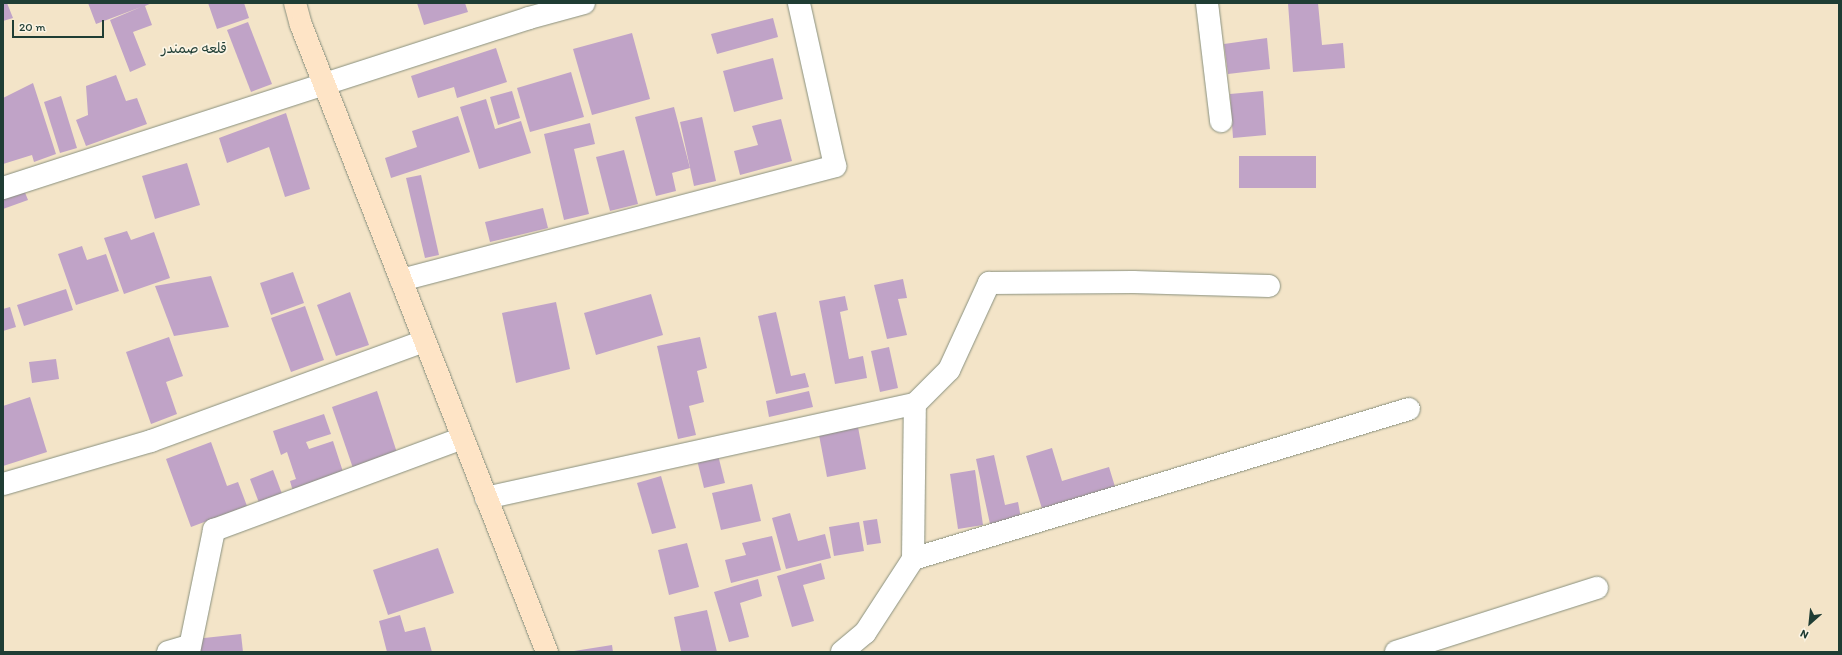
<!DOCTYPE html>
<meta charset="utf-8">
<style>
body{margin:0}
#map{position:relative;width:1842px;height:655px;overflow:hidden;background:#f3e4c8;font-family:Itim,"Playpen Sans Arabic",sans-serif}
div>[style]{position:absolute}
.building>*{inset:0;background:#c0a3c7}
.roads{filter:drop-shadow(0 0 1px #89907e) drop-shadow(0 0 1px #89907e)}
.street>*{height:22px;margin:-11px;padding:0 11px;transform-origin:11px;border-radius:11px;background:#fff}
.secondary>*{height:22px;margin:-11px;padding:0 11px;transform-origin:11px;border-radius:11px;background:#fee4c6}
span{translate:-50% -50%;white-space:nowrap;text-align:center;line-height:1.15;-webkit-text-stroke:3.5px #fcf5e5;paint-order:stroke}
.neighbourhood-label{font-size:14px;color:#1f3d34}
.frame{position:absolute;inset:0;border:4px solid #1f3d34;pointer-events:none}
.north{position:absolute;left:1790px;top:603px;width:40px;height:40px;-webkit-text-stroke:3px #fcf5e5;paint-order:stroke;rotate:207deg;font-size:11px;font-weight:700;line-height:16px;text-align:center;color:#1f3d34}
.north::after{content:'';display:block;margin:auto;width:14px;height:18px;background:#1f3d34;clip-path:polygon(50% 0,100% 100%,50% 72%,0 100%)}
.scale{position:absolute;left:12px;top:20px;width:92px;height:18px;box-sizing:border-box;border:2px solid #1f3d34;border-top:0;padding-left:5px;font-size:12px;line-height:14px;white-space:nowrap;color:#1f3d34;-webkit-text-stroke:3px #fcf5e5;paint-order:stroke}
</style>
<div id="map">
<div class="building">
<div style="clip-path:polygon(3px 3px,7px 3px,13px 18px,3px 21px)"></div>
<div style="clip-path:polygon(88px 3px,152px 3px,145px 6px,152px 25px,133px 32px,146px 65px,130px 72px,110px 20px,141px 7px,96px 24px)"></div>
<div style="clip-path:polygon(208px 3px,244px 3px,249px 18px,217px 29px)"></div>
<div style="clip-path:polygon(417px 3px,465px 3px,468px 12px,424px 25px)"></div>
<div style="clip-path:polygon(1288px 3px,1318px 3px,1322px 45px,1343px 43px,1345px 68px,1293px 72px)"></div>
<div style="clip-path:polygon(773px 18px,778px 37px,717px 54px,711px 34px)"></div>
<div style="clip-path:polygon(248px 22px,272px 84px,251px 92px,227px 30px)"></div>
<div style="clip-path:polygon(632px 33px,650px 99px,592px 115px,573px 49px)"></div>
<div style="clip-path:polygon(1267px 38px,1270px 69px,1228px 74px,1224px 44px)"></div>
<div style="clip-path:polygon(496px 48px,507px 82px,457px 98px,454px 87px,418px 98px,411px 76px)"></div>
<div style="clip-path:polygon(773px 58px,783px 99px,734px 112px,723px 71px)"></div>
<div style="clip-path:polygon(571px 72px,584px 117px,530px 132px,517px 88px)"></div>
<div style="clip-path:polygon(116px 75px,126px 101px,137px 98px,147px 124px,86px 146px,76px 120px,88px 115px,86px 86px)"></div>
<div style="clip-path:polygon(33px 83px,56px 154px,34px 162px,32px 155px,3px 164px,3px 98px)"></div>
<div style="clip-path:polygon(512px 91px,520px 118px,498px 125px,490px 97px)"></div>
<div style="clip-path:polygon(1263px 91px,1266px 135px,1233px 138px,1230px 94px)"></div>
<div style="clip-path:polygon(61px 96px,77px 148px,60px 153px,44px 102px)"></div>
<div style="clip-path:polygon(486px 99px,495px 129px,521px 121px,531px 153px,479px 169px,460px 107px)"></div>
<div style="clip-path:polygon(674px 107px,690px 168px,672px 173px,676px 191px,656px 196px,635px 117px)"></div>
<div style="clip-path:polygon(286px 113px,310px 189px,285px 197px,269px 147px,227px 163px,219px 138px)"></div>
<div style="clip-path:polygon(458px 116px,470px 152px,391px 178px,385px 158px,417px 147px,412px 131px)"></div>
<div style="clip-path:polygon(702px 117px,716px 181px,694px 186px,680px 122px)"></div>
<div style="clip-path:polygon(781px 119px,792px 161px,740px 175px,734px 151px,758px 145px,752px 126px)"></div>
<div style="clip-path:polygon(590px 123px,595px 144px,574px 149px,589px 214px,564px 220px,544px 134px)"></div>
<div style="clip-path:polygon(624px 150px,638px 204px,610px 211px,596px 157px)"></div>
<div style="clip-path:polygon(1239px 156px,1316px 156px,1316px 188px,1239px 188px)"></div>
<div style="clip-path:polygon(187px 163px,200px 205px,155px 219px,142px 176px)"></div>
<div style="clip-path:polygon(421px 175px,439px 255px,425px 258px,406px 178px)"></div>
<div style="clip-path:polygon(22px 185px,28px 200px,3px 209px,3px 192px)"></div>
<div style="clip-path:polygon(543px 208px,548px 228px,490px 242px,485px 222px)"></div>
<div style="clip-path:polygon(127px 231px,131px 240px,154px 232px,170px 278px,124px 294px,104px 238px)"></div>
<div style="clip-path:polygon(82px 246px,87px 260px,106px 254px,119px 291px,76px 305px,58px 254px)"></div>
<div style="clip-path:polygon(293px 272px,304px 303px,271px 315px,260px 283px)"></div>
<div style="clip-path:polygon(211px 276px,229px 327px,174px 336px,155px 286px)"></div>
<div style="clip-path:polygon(903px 279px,907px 298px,898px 299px,907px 335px,887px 339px,874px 285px)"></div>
<div style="clip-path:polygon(66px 289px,73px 310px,24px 326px,17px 305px)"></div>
<div style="clip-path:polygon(350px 292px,369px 345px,336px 356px,317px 305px)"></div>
<div style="clip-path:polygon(651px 294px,663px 335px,596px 355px,584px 313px)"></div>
<div style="clip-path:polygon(845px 296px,848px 310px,840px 312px,849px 359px,863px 356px,867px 378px,835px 384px,819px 301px)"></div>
<div style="clip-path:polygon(556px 302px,570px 369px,516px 383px,502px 313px)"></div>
<div style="clip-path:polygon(305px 306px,324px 360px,291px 372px,271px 318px)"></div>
<div style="clip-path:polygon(10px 307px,16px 327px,3px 331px,3px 309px)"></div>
<div style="clip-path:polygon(776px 312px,791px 376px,805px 373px,809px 387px,776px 394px,758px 316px)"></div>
<div style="clip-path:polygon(169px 337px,183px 376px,166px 382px,177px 414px,151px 424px,126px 352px)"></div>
<div style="clip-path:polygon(700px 337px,707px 368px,697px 371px,704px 402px,689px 406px,696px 435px,678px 439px,657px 346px)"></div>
<div style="clip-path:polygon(889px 347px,898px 388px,880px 392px,871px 351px)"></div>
<div style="clip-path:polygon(56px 359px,59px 379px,32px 383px,29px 362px)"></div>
<div style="clip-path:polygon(377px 391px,399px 459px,355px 474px,332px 407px)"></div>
<div style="clip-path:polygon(809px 391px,813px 407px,769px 417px,766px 401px)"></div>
<div style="clip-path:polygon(30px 397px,47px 452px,3px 466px,3px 406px)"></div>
<div style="clip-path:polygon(324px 414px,331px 434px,306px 442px,309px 449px,333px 441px,345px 478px,294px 495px,290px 481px,296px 479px,287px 452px,281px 455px,273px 431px)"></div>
<div style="clip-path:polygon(858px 427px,866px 469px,827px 477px,819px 435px)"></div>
<div style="clip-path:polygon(211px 442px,227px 486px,238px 482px,247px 506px,191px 527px,166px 459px)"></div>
<div style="clip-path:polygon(1052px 448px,1062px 481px,1109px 467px,1116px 490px,1043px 512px,1026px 456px)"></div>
<div style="clip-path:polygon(717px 451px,725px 483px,704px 488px,696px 456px)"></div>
<div style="clip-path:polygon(994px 455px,1005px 505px,1018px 502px,1021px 518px,990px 524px,976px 459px)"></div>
<div style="clip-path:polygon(273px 470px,284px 499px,261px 508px,250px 479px)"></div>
<div style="clip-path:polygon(975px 470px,983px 525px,958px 529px,950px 474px)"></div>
<div style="clip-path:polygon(661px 476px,676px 528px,652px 534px,637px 483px)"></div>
<div style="clip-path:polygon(752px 484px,761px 521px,721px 530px,712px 493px)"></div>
<div style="clip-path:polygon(790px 513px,798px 541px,825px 534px,831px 558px,786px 569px,772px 518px)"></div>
<div style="clip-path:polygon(877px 519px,881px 543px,867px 545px,863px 521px)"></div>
<div style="clip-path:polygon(859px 522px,864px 551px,834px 556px,829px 527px)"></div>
<div style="clip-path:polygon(772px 536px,781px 570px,731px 583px,725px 560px,746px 555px,742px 543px)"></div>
<div style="clip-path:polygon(687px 543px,699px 587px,669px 595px,658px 550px)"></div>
<div style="clip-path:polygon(438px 548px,454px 593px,388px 615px,373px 570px)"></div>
<div style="clip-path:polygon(821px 563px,825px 579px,803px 585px,814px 621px,792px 627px,777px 576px)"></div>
<div style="clip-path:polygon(758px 579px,762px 596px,740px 603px,749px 637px,729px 642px,714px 592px)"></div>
<div style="clip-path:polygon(707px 610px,717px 652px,678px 652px,681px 651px,674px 617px)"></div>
<div style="clip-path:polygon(400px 615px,405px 632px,425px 627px,432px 652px,387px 652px,379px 621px)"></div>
<div style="clip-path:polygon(241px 634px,243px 652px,197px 652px,195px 639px)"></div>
<div style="clip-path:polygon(612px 645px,613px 652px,574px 652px,574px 651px)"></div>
</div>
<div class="roads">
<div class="street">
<div style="left:1207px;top:3px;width:119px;rotate:83.2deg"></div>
<div style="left:3px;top:188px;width:553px;rotate:-17.91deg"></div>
<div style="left:529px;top:18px;width:57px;rotate:-15.3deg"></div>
<div style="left:401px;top:280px;width:449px;rotate:-14.7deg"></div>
<div style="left:835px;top:166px;width:167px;rotate:-102.5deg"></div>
<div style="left:3px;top:484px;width:154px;rotate:-16.2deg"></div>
<div style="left:151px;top:441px;width:291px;rotate:-20.1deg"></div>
<div style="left:486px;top:498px;width:439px;rotate:-12.4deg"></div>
<div style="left:915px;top:404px;width:48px;rotate:-45deg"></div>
<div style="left:949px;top:370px;width:96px;rotate:-65.3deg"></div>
<div style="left:989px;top:283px;width:144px;rotate:-0.4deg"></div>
<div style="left:1133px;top:282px;width:136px;rotate:1.7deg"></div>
<div style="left:913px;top:559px;width:518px;rotate:-16.83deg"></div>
<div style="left:168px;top:652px;width:22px;rotate:-16deg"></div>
<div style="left:189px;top:652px;width:125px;rotate:-78.4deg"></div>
<div style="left:214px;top:530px;width:265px;rotate:-20.3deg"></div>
<div style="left:842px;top:652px;width:30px;rotate:-40deg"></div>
<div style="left:865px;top:633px;width:88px;rotate:-57deg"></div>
<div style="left:913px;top:559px;width:155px;rotate:-89.3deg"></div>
<div style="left:1396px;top:652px;width:211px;rotate:-17.7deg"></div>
</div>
<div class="secondary">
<div style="left:295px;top:3px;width:23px;rotate:75deg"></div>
<div style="left:301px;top:25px;width:674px;rotate:68.58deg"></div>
</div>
</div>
<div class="neighbourhood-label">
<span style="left:194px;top:49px">قلعه صمندر</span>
</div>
<div class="frame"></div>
<div class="north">N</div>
<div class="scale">20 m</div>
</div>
